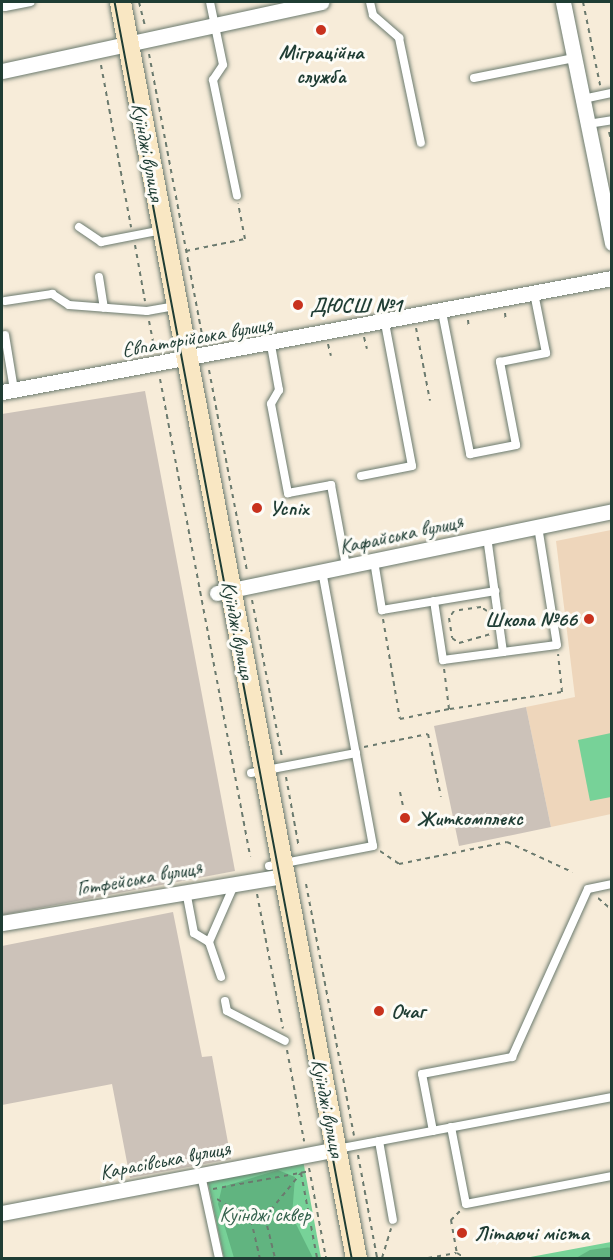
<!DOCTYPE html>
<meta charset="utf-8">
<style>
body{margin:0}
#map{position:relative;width:613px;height:1260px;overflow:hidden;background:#f7ecd9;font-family:Caveat,sans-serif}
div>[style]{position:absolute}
.built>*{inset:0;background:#eed6bb}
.industrial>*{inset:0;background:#ccc2b9}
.green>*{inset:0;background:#77d298}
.forest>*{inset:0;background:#61b480}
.path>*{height:2px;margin-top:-1px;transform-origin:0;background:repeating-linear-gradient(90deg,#6b7a6e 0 4.5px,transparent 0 9px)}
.roads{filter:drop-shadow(0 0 2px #6b7a6e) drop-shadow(0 0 2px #6b7a6e)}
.service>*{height:8px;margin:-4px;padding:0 4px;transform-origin:4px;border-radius:4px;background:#fff}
.minor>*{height:15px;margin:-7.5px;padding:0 7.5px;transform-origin:7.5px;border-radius:7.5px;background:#fff}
.secondary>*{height:21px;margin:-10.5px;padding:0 10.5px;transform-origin:10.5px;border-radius:10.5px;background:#f9e7c3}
.tram>*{height:1.5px;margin:-0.75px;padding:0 0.75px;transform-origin:0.75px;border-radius:0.75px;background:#1f3d34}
.dots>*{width:16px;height:16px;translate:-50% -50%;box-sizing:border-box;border:3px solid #fdfcf7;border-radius:50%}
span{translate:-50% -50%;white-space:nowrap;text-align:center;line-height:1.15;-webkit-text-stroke:6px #fdfcf7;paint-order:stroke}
.poi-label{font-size:21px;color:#1f3d34;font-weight:700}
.left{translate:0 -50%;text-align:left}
.right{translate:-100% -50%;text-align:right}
.street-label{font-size:21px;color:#1f3d34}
.park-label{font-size:21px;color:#35624d}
.frame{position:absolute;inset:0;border:3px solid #1f3d34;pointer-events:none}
</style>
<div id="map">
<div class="built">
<div style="clip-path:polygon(611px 530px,611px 814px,551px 827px,526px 707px,575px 697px,556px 541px)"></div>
</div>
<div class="industrial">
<div style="clip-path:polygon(145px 391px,235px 871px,3px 915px,2px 414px)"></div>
<div style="clip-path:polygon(526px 707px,551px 827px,459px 846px,434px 726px)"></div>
<div style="clip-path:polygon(173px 912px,202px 1057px,212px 1056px,231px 1159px,130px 1178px,112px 1084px,2px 1105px,2px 946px)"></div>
</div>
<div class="green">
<div style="clip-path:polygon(611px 733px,611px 797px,590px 801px,578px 740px)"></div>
<div style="clip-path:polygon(303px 1160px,321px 1258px,224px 1258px,207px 1178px)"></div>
<div style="clip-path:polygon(611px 1242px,611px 1247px,576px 1258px,525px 1258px)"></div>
</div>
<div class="forest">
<div style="clip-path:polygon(278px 1170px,295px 1177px,292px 1216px,313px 1258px,234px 1258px,218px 1204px,222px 1187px)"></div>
<div style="clip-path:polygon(611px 1247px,611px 1258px,576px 1258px,590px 1250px)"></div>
</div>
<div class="path">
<div style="left:139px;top:2px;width:25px;rotate:76deg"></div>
<div style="left:583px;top:2px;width:85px;rotate:78.4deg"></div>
<div style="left:149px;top:54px;width:291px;rotate:79.3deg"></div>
<div style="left:101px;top:65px;width:165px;rotate:79.5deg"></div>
<div style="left:609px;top:132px;width:11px;rotate:75deg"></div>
<div style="left:135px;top:245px;width:57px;rotate:79.9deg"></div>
<div style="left:186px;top:251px;width:60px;rotate:-11.5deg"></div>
<div style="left:245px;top:239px;width:36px;rotate:-101deg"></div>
<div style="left:505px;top:313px;width:9px;rotate:84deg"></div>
<div style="left:468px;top:320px;width:9px;rotate:84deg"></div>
<div style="left:149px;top:321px;width:31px;rotate:79deg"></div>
<div style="left:416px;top:328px;width:74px;rotate:79.1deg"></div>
<div style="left:364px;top:337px;width:12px;rotate:76deg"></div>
<div style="left:328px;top:344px;width:12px;rotate:76deg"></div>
<div style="left:209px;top:370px;width:206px;rotate:79.3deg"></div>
<div style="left:160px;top:379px;width:486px;rotate:79.3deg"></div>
<div style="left:252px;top:600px;width:160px;rotate:79.2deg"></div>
<div style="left:487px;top:611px;width:7px;rotate:-146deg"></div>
<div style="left:481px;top:607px;width:27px;rotate:172deg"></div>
<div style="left:454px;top:611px;width:9px;rotate:126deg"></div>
<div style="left:449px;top:618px;width:20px;rotate:81deg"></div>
<div style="left:452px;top:638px;width:9px;rotate:36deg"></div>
<div style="left:459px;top:643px;width:32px;rotate:-16deg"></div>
<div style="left:383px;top:619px;width:101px;rotate:80.4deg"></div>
<div style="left:400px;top:719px;width:50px;rotate:-11.5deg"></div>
<div style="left:449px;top:709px;width:41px;rotate:-97deg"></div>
<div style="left:450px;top:709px;width:113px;rotate:-8.6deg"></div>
<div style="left:562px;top:692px;width:38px;rotate:-96deg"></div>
<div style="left:364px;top:747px;width:65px;rotate:-11.5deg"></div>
<div style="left:428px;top:734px;width:64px;rotate:78.3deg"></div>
<div style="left:286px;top:777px;width:72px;rotate:79.6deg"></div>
<div style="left:400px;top:792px;width:14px;rotate:78deg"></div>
<div style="left:380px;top:851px;width:23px;rotate:34deg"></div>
<div style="left:399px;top:864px;width:110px;rotate:-11.5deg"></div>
<div style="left:507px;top:842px;width:72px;rotate:24.8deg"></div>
<div style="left:306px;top:884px;width:256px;rotate:79.2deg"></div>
<div style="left:257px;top:894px;width:137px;rotate:79.1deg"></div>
<div style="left:598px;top:898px;width:18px;rotate:41deg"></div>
<div style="left:287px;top:1050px;width:93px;rotate:79.4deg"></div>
<div style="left:358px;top:1155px;width:105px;rotate:79.5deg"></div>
<div style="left:309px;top:1168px;width:92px;rotate:79.3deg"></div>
<div style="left:301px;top:1173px;width:86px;rotate:79.3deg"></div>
<div style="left:213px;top:1189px;width:99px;rotate:-10.5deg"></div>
<div style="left:217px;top:1199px;width:40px;rotate:32deg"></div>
<div style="left:251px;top:1220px;width:14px;rotate:-12deg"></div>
<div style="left:265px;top:1217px;width:57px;rotate:-50.7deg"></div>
<div style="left:460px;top:1211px;width:13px;rotate:135deg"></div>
<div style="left:451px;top:1220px;width:34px;rotate:80deg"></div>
<div style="left:457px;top:1253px;width:9px;rotate:32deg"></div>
<div style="left:265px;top:1217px;width:42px;rotate:76.3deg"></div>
<div style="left:251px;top:1220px;width:39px;rotate:77deg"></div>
<div style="left:382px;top:1258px;width:31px;rotate:-73deg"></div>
<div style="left:428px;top:1258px;width:29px;rotate:-10deg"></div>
</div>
<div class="roads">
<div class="service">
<div style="left:4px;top:2px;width:5px;rotate:79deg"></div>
<div style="left:5px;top:7px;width:26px;rotate:-11deg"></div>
<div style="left:210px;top:2px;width:64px;rotate:78.3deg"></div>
<div style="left:223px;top:65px;width:18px;rotate:124deg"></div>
<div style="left:213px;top:80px;width:118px;rotate:78.3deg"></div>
<div style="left:370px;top:2px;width:13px;rotate:77deg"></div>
<div style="left:373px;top:15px;width:35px;rotate:41deg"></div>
<div style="left:399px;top:38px;width:107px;rotate:78.2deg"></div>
<div style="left:474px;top:78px;width:102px;rotate:-11.3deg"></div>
<div style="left:583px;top:99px;width:30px;rotate:-12deg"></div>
<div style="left:588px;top:124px;width:24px;rotate:-9deg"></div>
<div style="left:79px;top:227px;width:27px;rotate:34deg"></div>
<div style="left:101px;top:242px;width:62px;rotate:-11.1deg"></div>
<div style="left:99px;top:277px;width:31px;rotate:81deg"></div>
<div style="left:5px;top:301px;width:48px;rotate:-8.5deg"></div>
<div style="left:52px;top:294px;width:20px;rotate:33deg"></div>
<div style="left:69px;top:305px;width:78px;rotate:4.4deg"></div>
<div style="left:147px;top:311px;width:28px;rotate:-10deg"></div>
<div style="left:442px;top:312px;width:145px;rotate:78.8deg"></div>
<div style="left:470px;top:454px;width:47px;rotate:-11.1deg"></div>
<div style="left:516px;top:445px;width:85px;rotate:-100.9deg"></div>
<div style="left:500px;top:362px;width:47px;rotate:-11.1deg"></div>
<div style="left:546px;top:353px;width:61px;rotate:-101.3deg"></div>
<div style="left:5px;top:335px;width:56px;rotate:80.7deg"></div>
<div style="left:271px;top:345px;width:46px;rotate:79.9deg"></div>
<div style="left:279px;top:390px;width:16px;rotate:120deg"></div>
<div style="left:271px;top:404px;width:91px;rotate:79.2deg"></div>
<div style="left:288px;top:493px;width:44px;rotate:-10.5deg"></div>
<div style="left:331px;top:485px;width:82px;rotate:79.5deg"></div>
<div style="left:361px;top:476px;width:52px;rotate:-11.1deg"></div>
<div style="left:412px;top:466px;width:146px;rotate:-100.7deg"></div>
<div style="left:374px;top:561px;width:50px;rotate:80.7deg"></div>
<div style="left:382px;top:610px;width:115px;rotate:-9.5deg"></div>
<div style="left:434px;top:601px;width:60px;rotate:81.3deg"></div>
<div style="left:443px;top:660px;width:61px;rotate:-7.6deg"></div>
<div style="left:503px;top:652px;width:116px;rotate:-97.9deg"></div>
<div style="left:503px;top:652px;width:54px;rotate:-7.4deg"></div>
<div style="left:557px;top:645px;width:121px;rotate:-99.1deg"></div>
<div style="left:251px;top:773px;width:107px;rotate:-10.8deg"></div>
<div style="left:269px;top:866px;width:106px;rotate:-10.9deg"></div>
<div style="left:373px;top:846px;width:280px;rotate:-100.5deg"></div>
<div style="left:186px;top:891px;width:43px;rotate:79.2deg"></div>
<div style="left:194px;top:933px;width:17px;rotate:31deg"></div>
<div style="left:209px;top:942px;width:37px;rotate:71deg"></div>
<div style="left:209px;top:942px;width:64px;rotate:-66.2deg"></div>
<div style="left:225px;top:1001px;width:10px;rotate:79deg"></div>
<div style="left:227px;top:1011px;width:65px;rotate:27.3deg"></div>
<div style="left:451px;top:1127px;width:78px;rotate:79deg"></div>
<div style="left:466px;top:1204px;width:149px;rotate:-10.9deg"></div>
<div style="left:433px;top:1131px;width:58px;rotate:-100.9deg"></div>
<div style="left:422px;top:1074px;width:92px;rotate:-10.7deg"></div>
<div style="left:512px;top:1057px;width:184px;rotate:-65.7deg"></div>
<div style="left:588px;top:889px;width:25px;rotate:-12deg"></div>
<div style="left:379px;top:1141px;width:80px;rotate:80deg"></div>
<div style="left:337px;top:1149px;width:280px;rotate:-10.7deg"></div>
<div style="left:201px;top:1175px;width:85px;rotate:77.8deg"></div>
</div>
<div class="minor">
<div style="left:563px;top:2px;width:246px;rotate:78.5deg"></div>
<div style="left:2px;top:71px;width:327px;rotate:-12.2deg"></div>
<div style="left:2px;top:392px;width:621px;rotate:-10.59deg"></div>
<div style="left:217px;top:593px;width:403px;rotate:-11.7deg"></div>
<div style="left:2px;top:923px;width:286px;rotate:-9.5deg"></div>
<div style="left:2px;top:1213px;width:340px;rotate:-10.8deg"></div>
</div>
<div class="secondary">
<div style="left:120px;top:2px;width:1278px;rotate:79.36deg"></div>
</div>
</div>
<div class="tram">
<div style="left:115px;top:2px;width:1278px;rotate:79.31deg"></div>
</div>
<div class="dots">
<div style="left:321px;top:30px;background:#c8321e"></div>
<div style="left:298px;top:305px;background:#c8321e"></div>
<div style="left:257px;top:508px;background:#c8321e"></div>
<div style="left:589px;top:619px;background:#c8321e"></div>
<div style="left:405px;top:818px;background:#c8321e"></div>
<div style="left:379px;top:1011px;background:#c8321e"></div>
<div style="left:462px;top:1233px;background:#c8321e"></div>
</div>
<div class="poi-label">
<span style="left:321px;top:64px">Міграційна<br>служба</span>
<span class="left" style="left:310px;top:305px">ДЮСШ №1</span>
<span class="left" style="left:269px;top:508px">Успіх</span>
<span class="right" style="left:577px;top:619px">Школа №66</span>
<span class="left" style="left:417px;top:818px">Житкомплекс</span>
<span class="left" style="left:391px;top:1011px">Очаг</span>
<span class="left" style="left:474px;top:1233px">Літаючі міста</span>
</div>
<div class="street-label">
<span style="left:148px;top:152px;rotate:79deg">Куїнджі вулиця</span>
<span style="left:197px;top:337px;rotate:-10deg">Євпаторійська вулиця</span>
<span style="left:401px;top:534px;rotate:-12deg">Кафайська вулиця</span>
<span style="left:238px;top:630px;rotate:79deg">Куїнджі вулиця</span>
<span style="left:139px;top:878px;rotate:-10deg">Готфейська вулиця</span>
<span style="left:328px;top:1108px;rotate:79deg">Куїнджі вулиця</span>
<span style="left:165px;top:1160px;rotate:-11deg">Карасівська вулиця</span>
</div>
<div class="park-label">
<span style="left:265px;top:1214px">Куїнджі сквер</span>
</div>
<div class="frame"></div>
</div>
